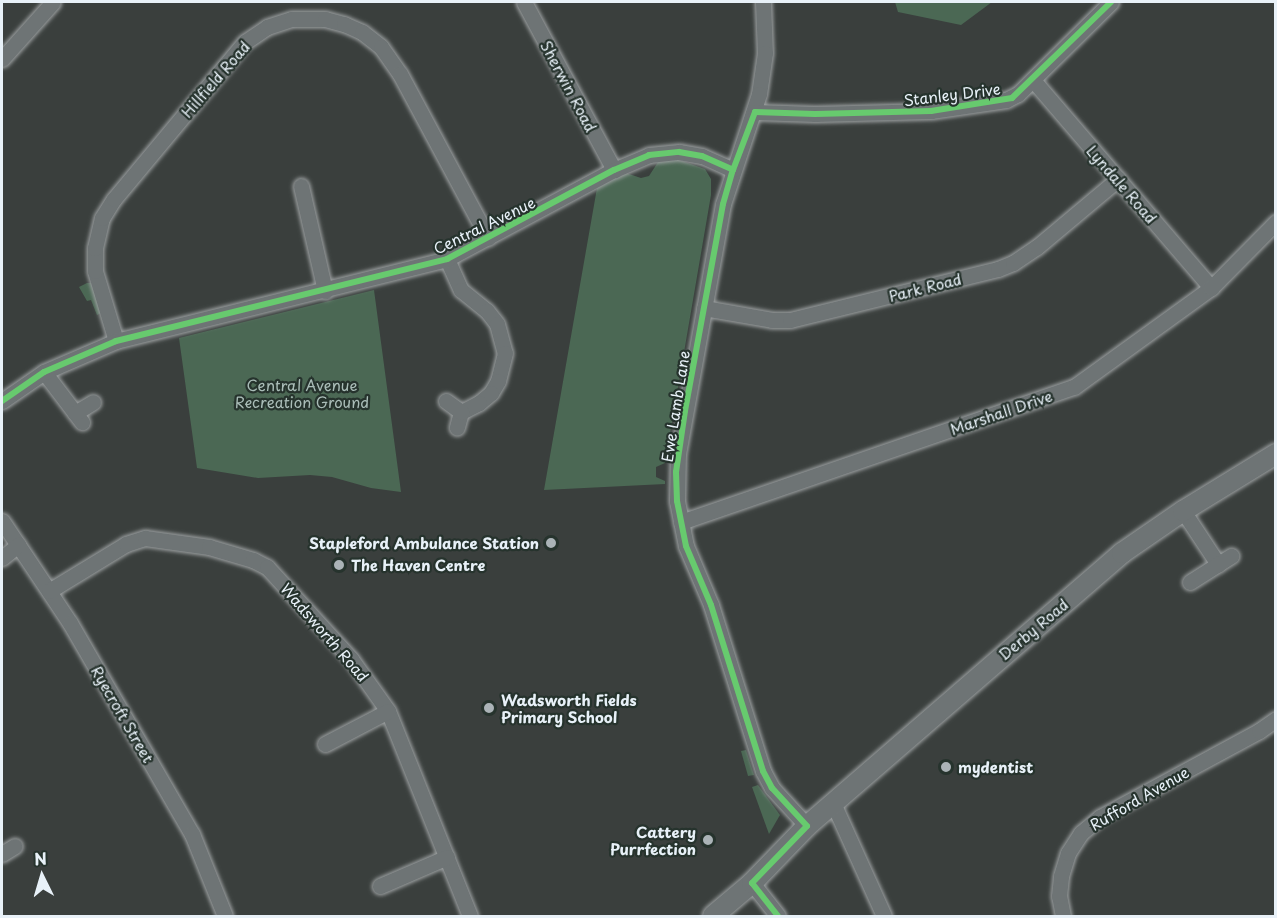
<!DOCTYPE html>
<style>
body{margin:0}
#map{position:relative;width:1277px;height:918px;overflow:hidden;background:#3a3f3d;font-family:"Playpen Sans",sans-serif}
div>[style]{position:absolute}
.green>*{inset:0;background:#4b6854}
.roads{filter:drop-shadow(0 0 2px #9ca0a1) drop-shadow(0 0 2px #9ca0a1)}
.minor>*{height:15px;margin:-7.5px;padding:0 7.5px;transform-origin:7.5px;border-radius:7.5px;background:#6e7475}
.major>*{height:20px;margin:-10px;padding:0 10px;transform-origin:10px;border-radius:10px;background:#6e7475}
.cycleway>*{height:6px;margin:-3px;padding:0 3px;transform-origin:3px;border-radius:3px;background:#67ca6e}
.dots>*{width:16px;height:16px;translate:-50% -50%;box-sizing:border-box;border:3px solid #26332d;border-radius:50%}
span{translate:-50% -50%;white-space:nowrap;text-align:center;line-height:1.15;-webkit-text-stroke:4.5px #26332d;paint-order:stroke}
.street-label{font-size:15px;color:#e8f1f8}
.park-label{font-size:15px;color:#aabdb8}
.poi-label{font-size:15px;color:#e8f1f8;font-weight:700}
.right{translate:-100% -50%;text-align:right}
.left{translate:0 -50%;text-align:left}
.frame{position:absolute;inset:0;border:3px solid #e8f1f8;pointer-events:none}
.north{position:absolute;left:12px;top:846px;width:60px;height:60px;-webkit-text-stroke:4px #26332d;paint-order:stroke;rotate:355deg;font-size:16px;font-weight:700;line-height:24px;text-align:center;color:#e8f1f8}
.north::after{content:'';display:block;margin:auto;width:21px;height:27px;background:#e8f1f8;clip-path:polygon(50% 0,100% 100%,50% 72%,0 100%)}
</style>
<div id="map">
<div class="green">
<div style="clip-path:polygon(895px 2px,992px 2px,961px 25px,898px 12px)"></div>
<div style="clip-path:polygon(679px 160px,705px 169px,711px 179px,711px 195px,665px 463px,656px 467px,656px 477px,665px 481px,665px 484px,544px 490px,597px 188px,626px 173px,641px 178px,649px 176px,658px 162px)"></div>
<div style="clip-path:polygon(87px 283px,91px 283px,101px 313px,97px 315px,91px 300px,87px 301px,79px 287px)"></div>
<div style="clip-path:polygon(374px 290px,401px 492px,371px 488px,332px 477px,310px 475px,258px 478px,197px 468px,179px 338px)"></div>
<div style="clip-path:polygon(746px 750px,754px 775px,748px 776px,741px 751px)"></div>
<div style="clip-path:polygon(758px 785px,780px 815px,769px 834px,752px 787px)"></div>
</div>
<div class="roads">
<div class="minor">
<div style="left:524px;top:2px;width:191px;rotate:61.8deg"></div>
<div style="left:763px;top:2px;width:51px;rotate:87.8deg"></div>
<div style="left:765px;top:53px;width:41px;rotate:98.3deg"></div>
<div style="left:759px;top:94px;width:116px;rotate:108.1deg"></div>
<div style="left:723px;top:204px;width:253px;rotate:100.2deg"></div>
<div style="left:678px;top:453px;width:48px;rotate:91.2deg"></div>
<div style="left:677px;top:501px;width:46px;rotate:78.7deg"></div>
<div style="left:686px;top:546px;width:64px;rotate:67deg"></div>
<div style="left:711px;top:605px;width:174px;rotate:72.6deg"></div>
<div style="left:763px;top:771px;width:19px;rotate:62deg"></div>
<div style="left:772px;top:788px;width:52px;rotate:47.4deg"></div>
<div style="left:2px;top:59px;width:76px;rotate:-48.2deg"></div>
<div style="left:1033px;top:80px;width:274px;rotate:49.4deg"></div>
<div style="left:755px;top:112px;width:60px;rotate:1.9deg"></div>
<div style="left:815px;top:114px;width:116px;rotate:-1.5deg"></div>
<div style="left:931px;top:111px;width:76px;rotate:-8.3deg"></div>
<div style="left:1006px;top:100px;width:13px;rotate:-27deg"></div>
<div style="left:1018px;top:94px;width:131px;rotate:-44.7deg"></div>
<div style="left:301px;top:186px;width:108px;rotate:77.1deg"></div>
<div style="left:447px;top:259px;width:34px;rotate:66deg"></div>
<div style="left:461px;top:290px;width:33px;rotate:39deg"></div>
<div style="left:487px;top:311px;width:16px;rotate:52deg"></div>
<div style="left:497px;top:324px;width:30px;rotate:75deg"></div>
<div style="left:505px;top:353px;width:29px;rotate:104deg"></div>
<div style="left:498px;top:381px;width:14px;rotate:120deg"></div>
<div style="left:491px;top:393px;width:16px;rotate:140deg"></div>
<div style="left:479px;top:403px;width:20px;rotate:153deg"></div>
<div style="left:461px;top:412px;width:16px;rotate:105deg"></div>
<div style="left:704px;top:308px;width:69px;rotate:10deg"></div>
<div style="left:772px;top:320px;width:18px"></div>
<div style="left:790px;top:320px;width:214px;rotate:-13.8deg"></div>
<div style="left:998px;top:269px;width:16px;rotate:-22deg"></div>
<div style="left:1013px;top:263px;width:29px;rotate:-34deg"></div>
<div style="left:1037px;top:247px;width:106px;rotate:-40deg"></div>
<div style="left:116px;top:341px;width:73px;rotate:-106.7deg"></div>
<div style="left:95px;top:271px;width:23px;rotate:-90deg"></div>
<div style="left:95px;top:248px;width:31px;rotate:-77deg"></div>
<div style="left:102px;top:218px;width:22px;rotate:-58deg"></div>
<div style="left:114px;top:199px;width:204px;rotate:-50.2deg"></div>
<div style="left:245px;top:42px;width:27px;rotate:-34deg"></div>
<div style="left:267px;top:27px;width:26px;rotate:-18deg"></div>
<div style="left:292px;top:19px;width:33px"></div>
<div style="left:325px;top:19px;width:20px;rotate:15deg"></div>
<div style="left:344px;top:24px;width:20px;rotate:24deg"></div>
<div style="left:362px;top:32px;width:24px;rotate:38deg"></div>
<div style="left:381px;top:47px;width:33px;rotate:55deg"></div>
<div style="left:400px;top:74px;width:186px;rotate:61.8deg"></div>
<div style="left:44px;top:372px;width:63px;rotate:52.8deg"></div>
<div style="left:2px;top:401px;width:51px;rotate:-34.6deg"></div>
<div style="left:44px;top:372px;width:78px;rotate:-23.3deg"></div>
<div style="left:116px;top:341px;width:341px;rotate:-13.9deg"></div>
<div style="left:447px;top:259px;width:189px;rotate:-28.1deg"></div>
<div style="left:614px;top:170px;width:38px;rotate:-23deg"></div>
<div style="left:649px;top:155px;width:30px;rotate:-6deg"></div>
<div style="left:679px;top:152px;width:23px;rotate:10deg"></div>
<div style="left:702px;top:156px;width:34px;rotate:24deg"></div>
<div style="left:446px;top:401px;width:19px;rotate:36deg"></div>
<div style="left:75px;top:413px;width:21px;rotate:-31deg"></div>
<div style="left:1183px;top:511px;width:64px;rotate:56.6deg"></div>
<div style="left:2px;top:521px;width:123px;rotate:56.3deg"></div>
<div style="left:70px;top:623px;width:244px;rotate:60deg"></div>
<div style="left:192px;top:834px;width:88px;rotate:68.1deg"></div>
<div style="left:681px;top:522px;width:416px;rotate:-19deg"></div>
<div style="left:1074px;top:387px;width:169px;rotate:-35.9deg"></div>
<div style="left:1211px;top:288px;width:93px;rotate:-45.4deg"></div>
<div style="left:2px;top:558px;width:21px;rotate:-39deg"></div>
<div style="left:1190px;top:582px;width:49px;rotate:-32.4deg"></div>
<div style="left:49px;top:591px;width:90px;rotate:-31.4deg"></div>
<div style="left:126px;top:544px;width:20px;rotate:-18deg"></div>
<div style="left:145px;top:538px;width:65px;rotate:8deg"></div>
<div style="left:209px;top:547px;width:46px;rotate:16.5deg"></div>
<div style="left:253px;top:560px;width:16px;rotate:27deg"></div>
<div style="left:267px;top:567px;width:125px;rotate:47.6deg"></div>
<div style="left:351px;top:659px;width:64px;rotate:54.6deg"></div>
<div style="left:388px;top:711px;width:221px;rotate:68.2deg"></div>
<div style="left:325px;top:744px;width:71px;rotate:-27.6deg"></div>
<div style="left:833px;top:803px;width:124px;rotate:65.7deg"></div>
<div style="left:2px;top:854px;width:15px;rotate:-32deg"></div>
<div style="left:752px;top:883px;width:42px;rotate:51.8deg"></div>
<div style="left:380px;top:886px;width:73px;rotate:-23.4deg"></div>
<div style="left:1063px;top:916px;width:20px;rotate:-101deg"></div>
<div style="left:1059px;top:896px;width:20px;rotate:-84deg"></div>
<div style="left:1061px;top:876px;width:24px;rotate:-73deg"></div>
<div style="left:1068px;top:853px;width:24px;rotate:-57deg"></div>
<div style="left:1081px;top:833px;width:25px;rotate:-40deg"></div>
<div style="left:1100px;top:817px;width:181px;rotate:-28.4deg"></div>
<div style="left:1259px;top:731px;width:21px;rotate:-35deg"></div>
</div>
<div class="major">
<div style="left:713px;top:916px;width:51px;rotate:-40.2deg"></div>
<div style="left:752px;top:883px;width:79px;rotate:-46deg"></div>
<div style="left:807px;top:826px;width:417px;rotate:-40.9deg"></div>
<div style="left:1122px;top:553px;width:74px;rotate:-34.5deg"></div>
<div style="left:1183px;top:511px;width:109px;rotate:-31.5deg"></div>
</div>
</div>
<div class="cycleway">
<div style="left:2px;top:401px;width:51px;rotate:-34.6deg"></div>
<div style="left:44px;top:372px;width:78px;rotate:-23.3deg"></div>
<div style="left:116px;top:341px;width:341px;rotate:-13.9deg"></div>
<div style="left:447px;top:259px;width:189px;rotate:-28.1deg"></div>
<div style="left:614px;top:170px;width:38px;rotate:-23deg"></div>
<div style="left:649px;top:155px;width:30px;rotate:-6deg"></div>
<div style="left:679px;top:152px;width:23px;rotate:10deg"></div>
<div style="left:702px;top:156px;width:34px;rotate:24deg"></div>
<div style="left:778px;top:916px;width:42px;rotate:-128.2deg"></div>
<div style="left:752px;top:883px;width:79px;rotate:-46deg"></div>
<div style="left:807px;top:826px;width:52px;rotate:-132.6deg"></div>
<div style="left:772px;top:788px;width:19px;rotate:-118deg"></div>
<div style="left:763px;top:771px;width:174px;rotate:-107.4deg"></div>
<div style="left:711px;top:605px;width:64px;rotate:-113deg"></div>
<div style="left:686px;top:546px;width:46px;rotate:-101.3deg"></div>
<div style="left:677px;top:501px;width:29px;rotate:-92deg"></div>
<div style="left:676px;top:472px;width:62px;rotate:-81.6deg"></div>
<div style="left:685px;top:411px;width:210px;rotate:-79.6deg"></div>
<div style="left:723px;top:204px;width:35px;rotate:-74deg"></div>
<div style="left:733px;top:170px;width:62px;rotate:-69.2deg"></div>
<div style="left:755px;top:112px;width:60px;rotate:1.9deg"></div>
<div style="left:815px;top:114px;width:116px;rotate:-1.5deg"></div>
<div style="left:931px;top:111px;width:82px;rotate:-9.1deg"></div>
<div style="left:1012px;top:98px;width:138px;rotate:-44.1deg"></div>
</div>
<div class="dots">
<div style="left:551px;top:543px;background:#abb3b7"></div>
<div style="left:339px;top:565px;background:#abb3b7"></div>
<div style="left:489px;top:708px;background:#abb3b7"></div>
<div style="left:946px;top:767px;background:#abb3b7"></div>
<div style="left:708px;top:840px;background:#abb3b7"></div>
</div>
<div class="street-label">
<span style="left:215px;top:79px;rotate:-49deg">Hillfield Road</span>
<span style="left:569px;top:86px;rotate:62deg">Sherwin Road</span>
<span style="left:952px;top:94px;rotate:-7deg">Stanley Drive</span>
<span style="left:1122px;top:184px;rotate:49deg">Lyndale Road</span>
<span style="left:484px;top:225px;rotate:-26deg">Central Avenue</span>
<span style="left:925px;top:287px;rotate:-14deg">Park Road</span>
<span style="left:675px;top:406px;rotate:-81deg">Ewe Lamb Lane</span>
<span style="left:1001px;top:412px;rotate:-19deg">Marshall Drive</span>
<span style="left:1033px;top:629px;rotate:-40deg">Derby Road</span>
<span style="left:325px;top:632px;rotate:49deg">Wadsworth Road</span>
<span style="left:123px;top:714px;rotate:60deg">Ryecroft Street</span>
<span style="left:1139px;top:798px;rotate:-30deg">Rufford Avenue</span>
</div>
<div class="park-label">
<span style="left:302px;top:393px">Central Avenue<br>Recreation Ground</span>
</div>
<div class="poi-label">
<span class="right" style="left:539px;top:543px">Stapleford Ambulance Station</span>
<span class="left" style="left:351px;top:565px">The Haven Centre</span>
<span class="left" style="left:501px;top:708px">Wadsworth Fields<br>Primary School</span>
<span class="left" style="left:958px;top:767px">mydentist</span>
<span class="right" style="left:696px;top:840px">Cattery<br>Purrfection</span>
</div>
<div class="frame"></div>
<div class="north">N</div>
</div>
